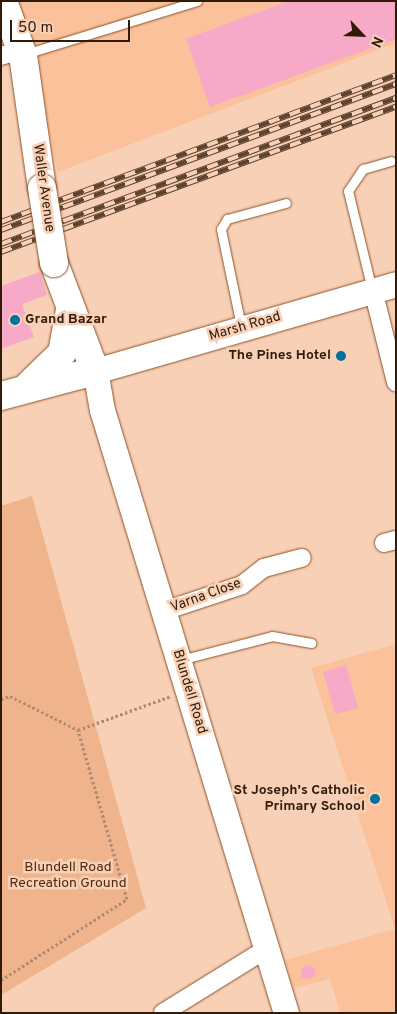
<!DOCTYPE html>
<style>
body{margin:0}
#map{position:relative;width:397px;height:1014px;overflow:hidden;background:#f8d0b6;font-family:Overpass,sans-serif}
div>[style]{position:absolute}
.built>*{inset:0;background:#fbc19a}
.green>*{inset:0;background:#f0b48c}
.building>*{inset:0;background:#f6aac7}
.path>*{height:3px;margin-top:-1.5px;transform-origin:0;background:repeating-linear-gradient(90deg,#ac8a73 0 2.5px,transparent 0 5px)}
.roads{filter:drop-shadow(0 0 1px #8b5227) drop-shadow(0 0 1px #8b5227)}
.lane>*{height:9px;margin:-4.5px;padding:0 4.5px;transform-origin:4.5px;border-radius:4.5px;background:#fff}
.street>*{height:18px;margin:-9px;padding:0 9px;transform-origin:9px;border-radius:9px;background:#fff}
.secondary>*{height:25px;margin:-12.5px;padding:0 12.5px;transform-origin:12.5px;border-radius:12.5px;background:#fff}
.primary>*{height:28px;margin:-14px;padding:0 14px;transform-origin:14px;border-radius:14px;background:#fff}
.rail>*{height:5.5px;margin-top:-2.75px;transform-origin:0;background:repeating-linear-gradient(90deg,#f8d0b6 0 11px,#5e432f 0 22px);box-sizing:border-box;border-block:1px solid #5e432f}
.bridges{filter:drop-shadow(0 0 1px #8b5227) drop-shadow(0 0 1px #8b5227)}
.primary-bridge>*{height:28px;margin:-14px;padding:0 14px;transform-origin:14px;border-radius:14px;background:#fff}
.dots>*{width:14px;height:14px;translate:-50% -50%;box-sizing:border-box;border:2px solid #f8d0b6;border-radius:50%}
span{translate:-50% -50%;white-space:nowrap;text-align:center;line-height:1.15;-webkit-text-stroke:5px #f8d0b6;paint-order:stroke}
.street-label{font-size:14px;color:#321a08}
.poi-label{font-size:14px;color:#321a08;font-weight:700}
.left{translate:0 -50%;text-align:left}
.right{translate:-100% -50%;text-align:right}
.park-label{font-size:14px;color:#4e290b}
.frame{position:absolute;inset:0;border:2px solid #321a08;pointer-events:none}
.north{position:absolute;left:337px;top:10px;width:50px;height:50px;-webkit-text-stroke:4px #f8d0b6;paint-order:stroke;rotate:115deg;font-size:14px;font-weight:700;line-height:20px;text-align:center;color:#321a08}
.north::after{content:'';display:block;margin:auto;width:18px;height:22px;background:#321a08;clip-path:polygon(50% 0,100% 100%,50% 72%,0 100%)}
.scale{position:absolute;left:10px;top:20px;width:120px;height:22px;box-sizing:border-box;border:2px solid #321a08;border-top:0;padding-left:6px;font-size:15px;line-height:18px;white-space:nowrap;color:#321a08;-webkit-text-stroke:4px #f8d0b6;paint-order:stroke}
</style>
<div id="map">
<div class="built">
<div style="clip-path:polygon(17px 1px,396px 1px,396px 43px,58px 172px)"></div>
<div style="clip-path:polygon(396px 644px,396px 1013px,340px 1013px,330px 979px,294px 988px,285px 960px,395px 929px,311px 668px)"></div>
</div>
<div class="green">
<div style="clip-path:polygon(32px 496px,146px 908px,1px 995px,1px 506px)"></div>
</div>
<div class="building">
<div style="clip-path:polygon(288px 1px,396px 1px,396px 39px,210px 107px,186px 39px)"></div>
<div style="clip-path:polygon(40px 272px,47px 295px,22px 304px,34px 337px,1px 349px,1px 286px)"></div>
<div style="clip-path:polygon(346px 665px,358px 708px,335px 714px,323px 672px)"></div>
<div style="clip-path:polygon(306px 965px,314px 967px,316px 975px,310px 979px,302px 978px,301px 970px)"></div>
</div>
<div class="path">
<div style="left:1px;top:699px;width:9px;rotate:-18deg"></div>
<div style="left:10px;top:696px;width:76px;rotate:26.6deg"></div>
<div style="left:78px;top:730px;width:99px;rotate:-20.1deg"></div>
<div style="left:1px;top:980px;width:150px;rotate:-32.7deg"></div>
<div style="left:127px;top:899px;width:176px;rotate:-106.2deg"></div>
</div>
<div class="roads">
<div class="lane">
<div style="left:25px;top:54px;width:180px;rotate:-17.1deg"></div>
<div style="left:372px;top:290px;width:102px;rotate:-103.6deg"></div>
<div style="left:348px;top:191px;width:27px;rotate:-56deg"></div>
<div style="left:363px;top:169px;width:29px;rotate:-16deg"></div>
<div style="left:241px;top:326px;width:99px;rotate:-101.7deg"></div>
<div style="left:221px;top:229px;width:12px;rotate:-59deg"></div>
<div style="left:227px;top:219px;width:61px;rotate:-15.2deg"></div>
<div style="left:180px;top:660px;width:95px;rotate:-14.6deg"></div>
<div style="left:272px;top:636px;width:40px;rotate:10deg"></div>
</div>
<div class="street">
<div style="left:1px;top:56px;width:21px;rotate:-17deg"></div>
<div style="left:373px;top:290px;width:95px;rotate:76deg"></div>
<div style="left:384px;top:543px;width:12px;rotate:-14deg"></div>
<div style="left:164px;top:611px;width:82px;rotate:-18.4deg"></div>
<div style="left:242px;top:585px;width:28px;rotate:-38deg"></div>
<div style="left:264px;top:568px;width:39px;rotate:-15deg"></div>
<div style="left:163px;top:1013px;width:108px;rotate:-31.8deg"></div>
<div style="left:255px;top:956px;width:13px;rotate:-13deg"></div>
</div>
<div class="secondary">
<div style="left:286px;top:1013px;width:630px;rotate:-106.97deg"></div>
<div style="left:102px;top:410px;width:40px;rotate:-100deg"></div>
<div style="left:95px;top:371px;width:313px;rotate:-16.1deg"></div>
</div>
<div class="primary">
<div style="left:3px;top:1px;width:58px;rotate:69.7deg"></div>
<div style="left:23px;top:55px;width:134px;rotate:81.9deg"></div>
<div style="left:28px;top:386px;width:47px;rotate:-44.1deg"></div>
<div style="left:62px;top:353px;width:44px;rotate:-79.5deg"></div>
<div style="left:1px;top:396px;width:97px;rotate:-14.9deg"></div>
<div style="left:95px;top:371px;width:116px;rotate:-110.8deg"></div>
</div>
</div>
<div class="rail">
<div style="left:1px;top:222px;width:421px;rotate:-20.4deg"></div>
<div style="left:1px;top:230px;width:421px;rotate:-20.3deg"></div>
<div style="left:1px;top:244px;width:421px;rotate:-20.3deg"></div>
<div style="left:1px;top:252px;width:421px;rotate:-20.2deg"></div>
</div>
<div class="bridges">
<div class="primary-bridge">
<div style="left:42px;top:188px;width:76px;rotate:80.9deg"></div>
</div>
</div>
<div class="dots">
<div style="left:15px;top:320px;background:#03709c"></div>
<div style="left:341px;top:356px;background:#03709c"></div>
<div style="left:375px;top:799px;background:#03709c"></div>
</div>
<div class="street-label">
<span style="left:43px;top:188px;rotate:82deg">Waller Avenue</span>
<span style="left:245px;top:327px;rotate:-16deg">Marsh Road</span>
<span style="left:206px;top:596px;rotate:-20deg">Varna Close</span>
<span style="left:189px;top:692px;rotate:73deg">Blundell Road</span>
</div>
<div class="poi-label">
<span class="left" style="left:25px;top:320px">Grand Bazar</span>
<span class="right" style="left:331px;top:356px">The Pines Hotel</span>
<span class="right" style="left:365px;top:799px">St Joseph's Catholic<br>Primary School</span>
</div>
<div class="park-label">
<span style="left:68px;top:876px">Blundell Road<br>Recreation Ground</span>
</div>
<div class="frame"></div>
<div class="north">N</div>
<div class="scale">50 m</div>
</div>
